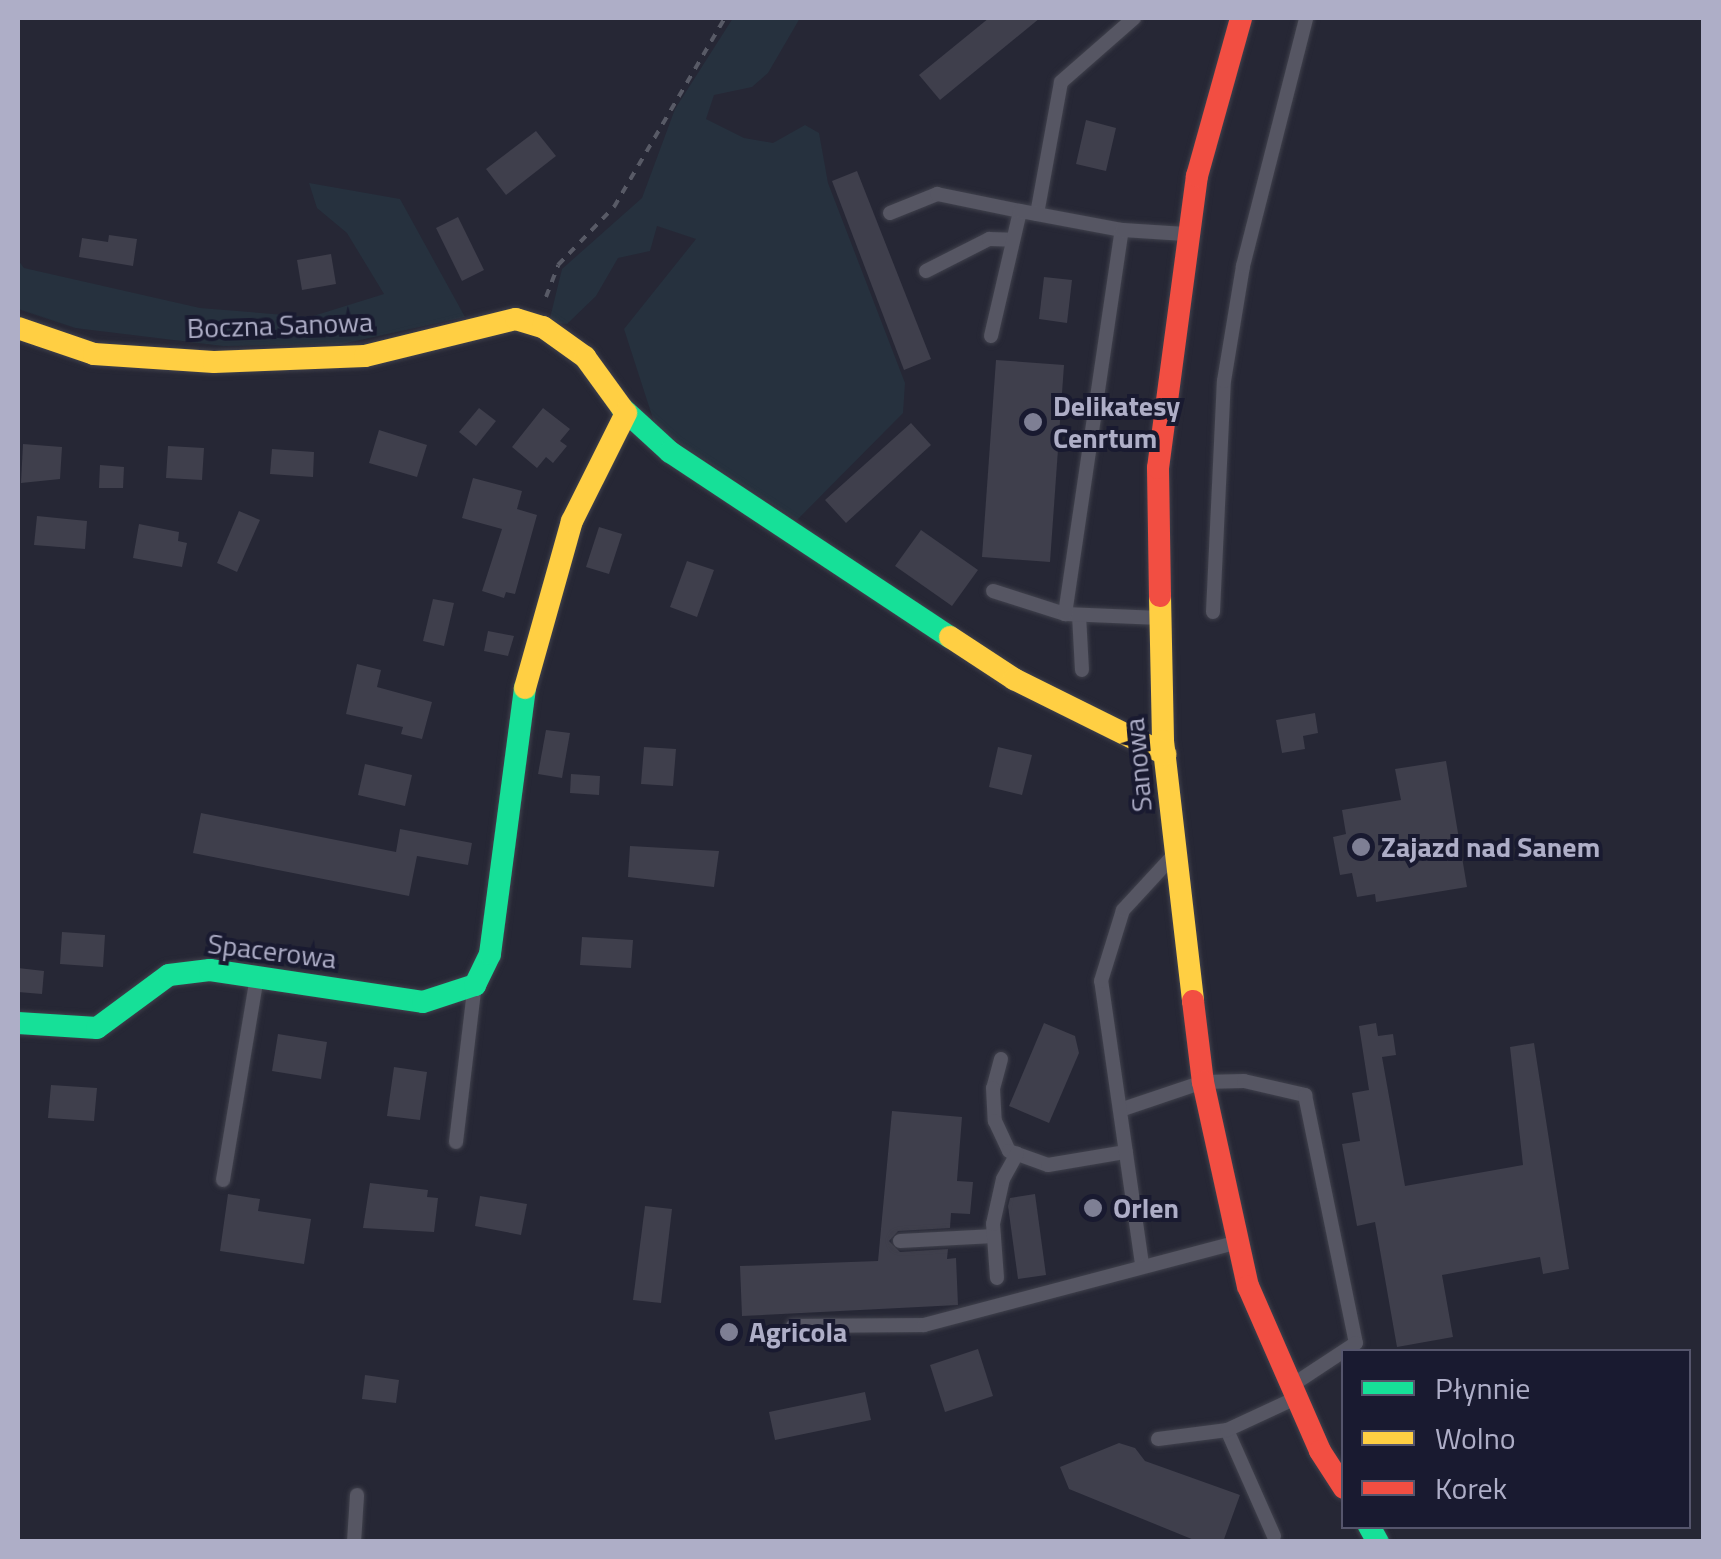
<!DOCTYPE html>
<meta charset="utf-8">
<style>
body{margin:0}
#map{position:relative;width:1721px;height:1559px;overflow:hidden;background:#262735;font-family:"Titillium Web",sans-serif}
div>[style]{position:absolute}
.green>*{inset:0;background:#26313e}
.building>*{inset:0;background:#3f3f4c}
.path>*{height:4px;margin-top:-2px;transform-origin:0;background:repeating-linear-gradient(90deg,#585a66 0 8px,transparent 0 16px)}
.roads{filter:drop-shadow(0 0 2px #40414c) drop-shadow(0 0 2px #40414c)}
.lane>*{height:14px;margin:-7px;padding:0 7px;transform-origin:7px;border-radius:7px;background:#565663}
.fast>*{height:22px;margin:-11px;padding:0 11px;transform-origin:11px;border-radius:11px;background:#16e098}
.slow>*{height:22px;margin:-11px;padding:0 11px;transform-origin:11px;border-radius:11px;background:#ffcf43}
.jam>*{height:22px;margin:-11px;padding:0 11px;transform-origin:11px;border-radius:11px;background:#f24e42}
.dots>*{width:28px;height:28px;translate:-50% -50%;box-sizing:border-box;border:5px solid #191a30;border-radius:50%}
span{translate:-50% -50%;white-space:nowrap;text-align:center;line-height:1.15;-webkit-text-stroke:8px #191a30;paint-order:stroke}
.street-label{font-size:28px;color:#aeaec7}
.poi-label{font-size:28px;color:#aeaec7;font-weight:700}
.left{translate:0 -50%;text-align:left}
.frame{position:absolute;inset:0;border:20px solid #aeaec7;pointer-events:none}
.legend{position:absolute;left:1341px;top:1349px;width:350px;height:180px;box-sizing:border-box;background:#191a30;border:2px solid #55556c;margin:0;padding:12px 18px;list-style:none;font-size:30px;color:#aeaec7}
.legend li{display:flex;align-items:center;gap:20px;height:50px}
.legend b{width:50px;border:2px solid #55556c}
</style>
<div id="map">
<div class="green">
<div style="clip-path:polygon(733px 18px,800px 18px,768px 73px,752px 87px,714px 95px,706px 119px,744px 138px,773px 143px,805px 125px,819px 133px,828px 183px,905px 383px,903px 413px,797px 520px,656px 428px,624px 329px,696px 239px,657px 226px,650px 251px,618px 258px,596px 296px,567px 324px,549px 322px,562px 269px,642px 198px,675px 109px)"></div>
<div style="clip-path:polygon(309px 183px,400px 199px,465px 317px,342px 344px,223px 346px,75px 328px,18px 309px,18px 260px,24px 268px,200px 308px,310px 317px,384px 294px,347px 233px,317px 208px)"></div>
</div>
<div class="building">
<div style="clip-path:polygon(989px 18px,1040px 18px,940px 100px,919px 75px)"></div>
<div style="clip-path:polygon(1086px 120px,1116px 128px,1106px 171px,1076px 164px)"></div>
<div style="clip-path:polygon(536px 131px,556px 156px,506px 195px,486px 169px)"></div>
<div style="clip-path:polygon(857px 171px,931px 359px,904px 370px,832px 181px)"></div>
<div style="clip-path:polygon(458px 217px,484px 270px,462px 281px,436px 228px)"></div>
<div style="clip-path:polygon(109px 235px,137px 239px,133px 266px,79px 257px,82px 238px,108px 242px)"></div>
<div style="clip-path:polygon(331px 254px,336px 284px,302px 290px,297px 260px)"></div>
<div style="clip-path:polygon(1044px 277px,1072px 280px,1067px 323px,1039px 319px)"></div>
<div style="clip-path:polygon(996px 360px,1064px 365px,1050px 562px,982px 557px)"></div>
<div style="clip-path:polygon(479px 408px,496px 421px,476px 446px,459px 432px)"></div>
<div style="clip-path:polygon(543px 408px,570px 429px,560px 441px,567px 446px,553px 463px,546px 457px,537px 468px,512px 447px)"></div>
<div style="clip-path:polygon(911px 423px,931px 445px,846px 523px,825px 500px)"></div>
<div style="clip-path:polygon(379px 430px,427px 445px,417px 477px,369px 463px)"></div>
<div style="clip-path:polygon(23px 444px,62px 447px,60px 479px,21px 483px)"></div>
<div style="clip-path:polygon(168px 446px,204px 448px,202px 480px,166px 478px)"></div>
<div style="clip-path:polygon(272px 449px,314px 452px,313px 477px,270px 474px)"></div>
<div style="clip-path:polygon(100px 465px,124px 467px,123px 488px,99px 488px)"></div>
<div style="clip-path:polygon(473px 478px,522px 491px,517px 509px,537px 515px,515px 594px,506px 592px,504px 598px,482px 591px,502px 529px,462px 518px)"></div>
<div style="clip-path:polygon(239px 511px,260px 520px,237px 572px,217px 563px)"></div>
<div style="clip-path:polygon(37px 516px,87px 521px,85px 549px,34px 545px)"></div>
<div style="clip-path:polygon(139px 524px,179px 532px,178px 541px,187px 543px,182px 567px,133px 558px)"></div>
<div style="clip-path:polygon(599px 527px,622px 534px,609px 574px,586px 567px)"></div>
<div style="clip-path:polygon(921px 530px,978px 570px,952px 606px,895px 566px)"></div>
<div style="clip-path:polygon(687px 561px,714px 570px,697px 617px,670px 607px)"></div>
<div style="clip-path:polygon(433px 599px,454px 603px,444px 646px,423px 641px)"></div>
<div style="clip-path:polygon(488px 631px,514px 636px,508px 656px,484px 651px)"></div>
<div style="clip-path:polygon(357px 664px,381px 670px,377px 687px,432px 702px,422px 739px,401px 734px,403px 727px,346px 714px)"></div>
<div style="clip-path:polygon(1315px 713px,1318px 733px,1303px 736px,1305px 749px,1282px 753px,1276px 720px)"></div>
<div style="clip-path:polygon(546px 730px,570px 733px,562px 778px,538px 774px)"></div>
<div style="clip-path:polygon(644px 747px,676px 749px,673px 786px,641px 784px)"></div>
<div style="clip-path:polygon(998px 747px,1032px 755px,1022px 795px,989px 787px)"></div>
<div style="clip-path:polygon(1446px 761px,1467px 887px,1376px 902px,1375px 894px,1357px 897px,1352px 873px,1340px 875px,1333px 837px,1346px 834px,1342px 810px,1401px 800px,1395px 769px)"></div>
<div style="clip-path:polygon(365px 764px,412px 775px,405px 806px,358px 795px)"></div>
<div style="clip-path:polygon(571px 774px,600px 776px,599px 795px,570px 793px)"></div>
<div style="clip-path:polygon(201px 813px,396px 852px,400px 829px,472px 843px,468px 865px,417px 856px,409px 896px,193px 853px)"></div>
<div style="clip-path:polygon(630px 846px,719px 851px,714px 887px,628px 877px)"></div>
<div style="clip-path:polygon(62px 932px,105px 935px,103px 967px,60px 964px)"></div>
<div style="clip-path:polygon(582px 937px,633px 940px,631px 968px,580px 965px)"></div>
<div style="clip-path:polygon(18px 968px,44px 971px,42px 994px,18px 992px)"></div>
<div style="clip-path:polygon(1044px 1023px,1075px 1036px,1079px 1053px,1049px 1123px,1009px 1106px)"></div>
<div style="clip-path:polygon(1376px 1023px,1378px 1036px,1393px 1034px,1396px 1055px,1382px 1057px,1405px 1186px,1523px 1165px,1510px 1047px,1534px 1043px,1569px 1269px,1543px 1274px,1540px 1257px,1442px 1275px,1453px 1337px,1397px 1347px,1375px 1222px,1357px 1226px,1342px 1144px,1360px 1141px,1352px 1093px,1369px 1090px,1359px 1026px)"></div>
<div style="clip-path:polygon(278px 1034px,327px 1042px,321px 1079px,272px 1071px)"></div>
<div style="clip-path:polygon(394px 1067px,427px 1072px,420px 1120px,387px 1116px)"></div>
<div style="clip-path:polygon(51px 1085px,97px 1088px,94px 1121px,48px 1118px)"></div>
<div style="clip-path:polygon(892px 1111px,962px 1117px,957px 1181px,973px 1182px,970px 1214px,951px 1213px,950px 1228px,898px 1231px,889px 1241px,900px 1252px,948px 1249px,947px 1259px,956px 1258px,958px 1305px,742px 1316px,740px 1266px,878px 1261px)"></div>
<div style="clip-path:polygon(370px 1183px,428px 1190px,427px 1197px,438px 1198px,434px 1232px,363px 1228px)"></div>
<div style="clip-path:polygon(228px 1194px,260px 1199px,258px 1211px,311px 1219px,304px 1264px,220px 1251px)"></div>
<div style="clip-path:polygon(1035px 1194px,1046px 1275px,1018px 1279px,1008px 1206px,1010px 1198px)"></div>
<div style="clip-path:polygon(480px 1196px,527px 1204px,521px 1235px,475px 1226px)"></div>
<div style="clip-path:polygon(645px 1206px,672px 1209px,661px 1303px,633px 1300px)"></div>
<div style="clip-path:polygon(978px 1349px,993px 1396px,945px 1412px,930px 1365px)"></div>
<div style="clip-path:polygon(365px 1375px,399px 1380px,396px 1403px,362px 1399px)"></div>
<div style="clip-path:polygon(865px 1392px,871px 1420px,775px 1440px,769px 1412px)"></div>
<div style="clip-path:polygon(1119px 1443px,1135px 1448px,1145px 1461px,1240px 1495px,1223px 1542px,1199px 1542px,1069px 1489px,1060px 1467px)"></div>
</div>
<div class="path">
<div style="left:546px;top:297px;width:34px;rotate:-69deg"></div>
<div style="left:558px;top:265px;width:81px;rotate:-46deg"></div>
<div style="left:614px;top:207px;width:219px;rotate:-59.6deg"></div>
</div>
<div class="roads">
<div class="lane">
<div style="left:890px;top:213px;width:51px;rotate:-22deg"></div>
<div style="left:937px;top:194px;width:85px;rotate:11.6deg"></div>
<div style="left:1037px;top:214px;width:134px;rotate:-79.7deg"></div>
<div style="left:1061px;top:82px;width:97px;rotate:-41.2deg"></div>
<div style="left:926px;top:271px;width:71px;rotate:-26.9deg"></div>
<div style="left:989px;top:239px;width:24px;rotate:2deg"></div>
<div style="left:991px;top:336px;width:128px;rotate:-76.9deg"></div>
<div style="left:1020px;top:211px;width:104px;rotate:10.6deg"></div>
<div style="left:993px;top:591px;width:76px;rotate:17.7deg"></div>
<div style="left:1213px;top:612px;width:231px;rotate:-87.3deg"></div>
<div style="left:1224px;top:381px;width:117px;rotate:-80.6deg"></div>
<div style="left:1243px;top:266px;width:256px;rotate:-75.7deg"></div>
<div style="left:1079px;top:615px;width:55px;rotate:86.9deg"></div>
<div style="left:1160px;top:618px;width:95px;rotate:-177.6deg"></div>
<div style="left:1065px;top:614px;width:388px;rotate:-81.6deg"></div>
<div style="left:1122px;top:230px;width:64px;rotate:3.6deg"></div>
<div style="left:1001px;top:1059px;width:30px;rotate:105deg"></div>
<div style="left:993px;top:1088px;width:33px;rotate:87deg"></div>
<div style="left:995px;top:1121px;width:33px;rotate:65deg"></div>
<div style="left:1009px;top:1151px;width:41px;rotate:19.7deg"></div>
<div style="left:1048px;top:1165px;width:79px;rotate:-9.5deg"></div>
<div style="left:1120px;top:1110px;width:88px;rotate:-18.6deg"></div>
<div style="left:1203px;top:1082px;width:41px;rotate:-1.4deg"></div>
<div style="left:1244px;top:1081px;width:63px;rotate:12.9deg"></div>
<div style="left:1305px;top:1095px;width:253px;rotate:78.4deg"></div>
<div style="left:1356px;top:1343px;width:77px;rotate:146.7deg"></div>
<div style="left:456px;top:1142px;width:152px;rotate:-83.2deg"></div>
<div style="left:223px;top:1180px;width:206px;rotate:-80.5deg"></div>
<div style="left:900px;top:1241px;width:94px;rotate:-3deg"></div>
<div style="left:1142px;top:1264px;width:286px;rotate:-98.2deg"></div>
<div style="left:1101px;top:981px;width:74px;rotate:-72.8deg"></div>
<div style="left:1123px;top:910px;width:71px;rotate:-47.3deg"></div>
<div style="left:997px;top:1278px;width:54px;rotate:-94.2deg"></div>
<div style="left:993px;top:1224px;width:46px;rotate:-77.5deg"></div>
<div style="left:1003px;top:1179px;width:29px;rotate:-61deg"></div>
<div style="left:793px;top:1326px;width:131px;rotate:-0.4deg"></div>
<div style="left:924px;top:1325px;width:325px;rotate:-14.8deg"></div>
<div style="left:1227px;top:1430px;width:116px;rotate:66.1deg"></div>
<div style="left:1158px;top:1439px;width:70px;rotate:-7.4deg"></div>
<div style="left:1227px;top:1430px;width:76px;rotate:-24.9deg"></div>
<div style="left:354px;top:1542px;width:47px;rotate:-86.3deg"></div>
</div>
<div class="fast">
<div style="left:622px;top:408px;width:65px;rotate:42.5deg"></div>
<div style="left:670px;top:452px;width:336px;rotate:33.5deg"></div>
<div style="left:18px;top:1023px;width:79px;rotate:3.6deg"></div>
<div style="left:97px;top:1028px;width:89px;rotate:-36.4deg"></div>
<div style="left:169px;top:975px;width:41px;rotate:-7deg"></div>
<div style="left:210px;top:970px;width:215px;rotate:8.5deg"></div>
<div style="left:423px;top:1002px;width:55px;rotate:-18.1deg"></div>
<div style="left:475px;top:985px;width:34px;rotate:-64deg"></div>
<div style="left:490px;top:954px;width:268px;rotate:-82.5deg"></div>
<div style="left:1369px;top:1526px;width:18px;rotate:61deg"></div>
</div>
<div class="slow">
<div style="left:18px;top:328px;width:80px;rotate:18.9deg"></div>
<div style="left:94px;top:354px;width:120px;rotate:3.8deg"></div>
<div style="left:214px;top:362px;width:151px;rotate:-2.3deg"></div>
<div style="left:365px;top:356px;width:155px;rotate:-13.8deg"></div>
<div style="left:516px;top:319px;width:28px;rotate:17deg"></div>
<div style="left:543px;top:327px;width:52px;rotate:35.5deg"></div>
<div style="left:585px;top:357px;width:63px;rotate:54deg"></div>
<div style="left:1160px;top:596px;width:145px;rotate:88.8deg"></div>
<div style="left:1163px;top:741px;width:262px;rotate:83.4deg"></div>
<div style="left:950px;top:637px;width:77px;rotate:33.3deg"></div>
<div style="left:1014px;top:679px;width:169px;rotate:26.4deg"></div>
<div style="left:525px;top:688px;width:173px;rotate:-74.3deg"></div>
<div style="left:572px;top:521px;width:121px;rotate:-63.4deg"></div>
</div>
<div class="jam">
<div style="left:1160px;top:596px;width:128px;rotate:-90.9deg"></div>
<div style="left:1158px;top:468px;width:295px;rotate:-82.4deg"></div>
<div style="left:1197px;top:176px;width:164px;rotate:-74.4deg"></div>
<div style="left:1193px;top:1001px;width:82px;rotate:83deg"></div>
<div style="left:1203px;top:1082px;width:209px;rotate:77.6deg"></div>
<div style="left:1248px;top:1286px;width:180px;rotate:66.4deg"></div>
<div style="left:1320px;top:1451px;width:44px;rotate:57deg"></div>
</div>
</div>
<div class="dots">
<div style="left:1033px;top:422px;background:#7e7f94"></div>
<div style="left:1361px;top:847px;background:#7e7f94"></div>
<div style="left:1093px;top:1208px;background:#7e7f94"></div>
<div style="left:729px;top:1332px;background:#7e7f94"></div>
</div>
<div class="street-label">
<span style="left:280px;top:325px;rotate:-2deg">Boczna Sanowa</span>
<span style="left:1138px;top:765px;rotate:-95deg">Sanowa</span>
<span style="left:272px;top:951px;rotate:7deg">Spacerowa</span>
</div>
<div class="poi-label">
<span class="left" style="left:1053px;top:422px">Delikatesy<br>Cenrtum</span>
<span class="left" style="left:1381px;top:847px">Zajazd nad Sanem</span>
<span class="left" style="left:1113px;top:1208px">Orlen</span>
<span class="left" style="left:749px;top:1332px">Agricola</span>
</div>
<div class="frame"></div>
<ul class="legend">
<li><b style="height:12px;background:#16e098"></b>Płynnie</li>
<li><b style="height:12px;background:#ffcf43"></b>Wolno</li>
<li><b style="height:12px;background:#f24e42"></b>Korek</li>
</ul>
</div>
